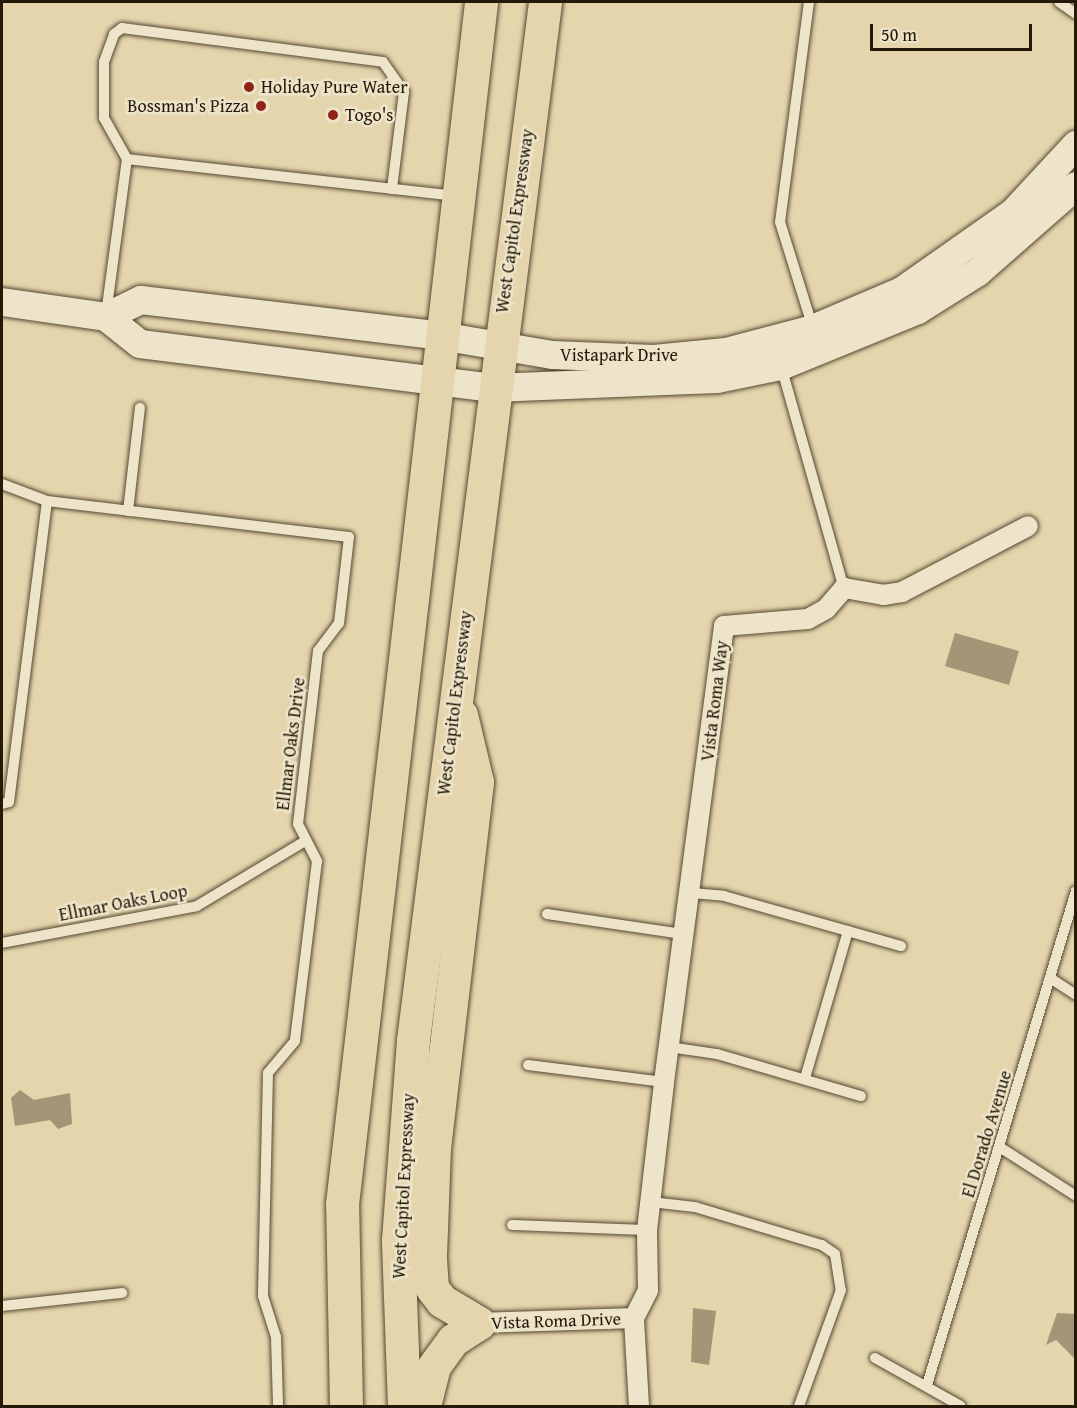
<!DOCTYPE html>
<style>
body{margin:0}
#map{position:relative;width:1077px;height:1408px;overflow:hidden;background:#e4d5ad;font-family:"Gentium Book Plus",serif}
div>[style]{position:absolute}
.water>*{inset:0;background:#a39575}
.roads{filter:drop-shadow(0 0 2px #554831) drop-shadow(0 0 2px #554831)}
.lane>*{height:10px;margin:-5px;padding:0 5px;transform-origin:5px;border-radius:5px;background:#ede4ca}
.street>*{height:20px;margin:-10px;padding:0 10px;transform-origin:10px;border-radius:10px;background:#ede4ca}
.secondary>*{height:28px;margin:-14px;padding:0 14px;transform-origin:14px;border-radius:14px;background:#ede4ca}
.highway>*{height:33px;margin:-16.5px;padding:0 16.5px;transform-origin:16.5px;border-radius:16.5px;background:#e4d5ad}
.dots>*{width:16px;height:16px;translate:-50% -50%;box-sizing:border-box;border:3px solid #ede4ca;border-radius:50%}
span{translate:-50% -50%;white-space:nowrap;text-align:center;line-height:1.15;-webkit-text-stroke:5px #ede4ca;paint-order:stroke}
.poi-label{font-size:18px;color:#251908}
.left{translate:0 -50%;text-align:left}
.right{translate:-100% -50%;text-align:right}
.street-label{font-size:18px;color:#251908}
.frame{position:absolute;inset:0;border:3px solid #251908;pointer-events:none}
.scale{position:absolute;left:870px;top:24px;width:162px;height:27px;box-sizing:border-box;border:3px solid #251908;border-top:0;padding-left:8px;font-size:18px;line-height:21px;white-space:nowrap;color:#251908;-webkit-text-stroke:4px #ede4ca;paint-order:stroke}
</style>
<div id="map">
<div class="water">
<div style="clip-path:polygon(955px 633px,1019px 651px,1009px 685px,945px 666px)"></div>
<div style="clip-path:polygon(20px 1090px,34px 1100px,70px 1093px,72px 1124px,58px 1129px,50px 1120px,15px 1126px,11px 1098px)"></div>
<div style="clip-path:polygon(693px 1308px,716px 1311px,709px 1365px,691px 1362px)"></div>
<div style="clip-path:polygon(1057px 1313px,1075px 1314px,1075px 1359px,1056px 1340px,1046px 1345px)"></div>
</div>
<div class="roads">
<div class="lane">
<div style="left:809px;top:2px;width:222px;rotate:97.5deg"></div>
<div style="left:780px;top:222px;width:111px;rotate:72.7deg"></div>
<div style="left:1059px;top:2px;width:21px;rotate:35deg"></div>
<div style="left:127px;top:159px;width:47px;rotate:-119.3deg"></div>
<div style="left:104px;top:118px;width:56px;rotate:-90deg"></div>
<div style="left:104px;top:62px;width:30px;rotate:-70deg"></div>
<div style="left:114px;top:34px;width:10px;rotate:-37deg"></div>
<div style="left:122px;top:28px;width:263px;rotate:7.4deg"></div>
<div style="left:383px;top:62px;width:37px;rotate:55deg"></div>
<div style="left:404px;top:92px;width:98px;rotate:97.1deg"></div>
<div style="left:106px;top:314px;width:156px;rotate:-82.3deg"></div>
<div style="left:127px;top:159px;width:331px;rotate:6.4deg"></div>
<div style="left:781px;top:366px;width:231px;rotate:74.2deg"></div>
<div style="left:2px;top:484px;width:48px;rotate:20.7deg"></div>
<div style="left:47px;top:501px;width:304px;rotate:6.8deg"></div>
<div style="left:349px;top:537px;width:87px;rotate:96.6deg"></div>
<div style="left:339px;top:623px;width:35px;rotate:127deg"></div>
<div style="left:318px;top:651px;width:174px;rotate:96.6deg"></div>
<div style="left:298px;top:824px;width:42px;rotate:62.8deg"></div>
<div style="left:317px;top:861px;width:181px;rotate:97deg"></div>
<div style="left:295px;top:1041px;width:42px;rotate:130.2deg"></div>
<div style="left:268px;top:1073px;width:223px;rotate:91.3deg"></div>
<div style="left:263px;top:1296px;width:43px;rotate:72.4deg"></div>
<div style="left:276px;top:1337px;width:69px;rotate:88.3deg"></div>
<div style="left:128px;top:511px;width:104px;rotate:-83.4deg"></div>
<div style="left:2px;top:804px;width:7px;rotate:-16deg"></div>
<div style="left:9px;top:802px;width:303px;rotate:-82.8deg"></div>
<div style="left:692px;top:893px;width:32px;rotate:5deg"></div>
<div style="left:724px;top:896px;width:184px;rotate:15.8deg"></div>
<div style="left:547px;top:914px;width:137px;rotate:8.4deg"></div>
<div style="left:2px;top:943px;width:198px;rotate:-10.7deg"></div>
<div style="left:197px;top:906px;width:126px;rotate:-31deg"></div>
<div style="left:1050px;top:978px;width:31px;rotate:33deg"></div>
<div style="left:669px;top:1047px;width:49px;rotate:8.3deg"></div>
<div style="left:717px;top:1054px;width:150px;rotate:16.3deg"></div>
<div style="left:528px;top:1065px;width:137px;rotate:7.1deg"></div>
<div style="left:805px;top:1078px;width:153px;rotate:-73.7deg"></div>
<div style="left:1001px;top:1148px;width:89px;rotate:32.6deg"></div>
<div style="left:651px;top:1202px;width:44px;rotate:6.5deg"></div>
<div style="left:695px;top:1207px;width:133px;rotate:16.7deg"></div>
<div style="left:822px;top:1245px;width:16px;rotate:35deg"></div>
<div style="left:835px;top:1254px;width:36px;rotate:81deg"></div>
<div style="left:841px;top:1290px;width:123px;rotate:109.9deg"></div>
<div style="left:512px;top:1225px;width:135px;rotate:2.1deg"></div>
<div style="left:2px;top:1306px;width:121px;rotate:-6.2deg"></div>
<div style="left:875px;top:1358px;width:98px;rotate:29.2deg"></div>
<div style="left:927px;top:1385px;width:516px;rotate:-73.22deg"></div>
</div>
<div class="street">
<div style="left:479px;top:1323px;width:155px;rotate:-1.8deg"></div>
<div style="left:639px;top:1406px;width:88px;rotate:-93.3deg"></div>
<div style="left:634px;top:1318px;width:31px;rotate:-63deg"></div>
<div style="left:648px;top:1290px;width:60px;rotate:-91deg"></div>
<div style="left:647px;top:1230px;width:149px;rotate:-83.4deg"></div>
<div style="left:664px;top:1082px;width:460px;rotate:-82.5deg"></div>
<div style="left:724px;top:626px;width:84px;rotate:-4.8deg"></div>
<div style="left:808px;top:619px;width:21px;rotate:-29deg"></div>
<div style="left:826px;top:609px;width:28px;rotate:-49deg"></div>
<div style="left:844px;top:588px;width:40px;rotate:10deg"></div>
<div style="left:883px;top:595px;width:19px;rotate:-9deg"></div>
<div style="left:902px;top:592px;width:142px;rotate:-27.6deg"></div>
</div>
<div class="secondary">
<div style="left:2px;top:302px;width:105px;rotate:8.2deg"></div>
<div style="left:106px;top:317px;width:43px;rotate:38.5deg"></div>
<div style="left:140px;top:344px;width:356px;rotate:7.1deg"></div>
<div style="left:493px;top:388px;width:224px;rotate:-2.3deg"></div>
<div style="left:717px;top:379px;width:65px;rotate:-11.5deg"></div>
<div style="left:781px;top:366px;width:148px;rotate:-22.2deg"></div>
<div style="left:918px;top:310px;width:71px;rotate:-32.3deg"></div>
<div style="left:978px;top:272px;width:130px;rotate:-41.3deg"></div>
<div style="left:106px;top:317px;width:39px;rotate:-26deg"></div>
<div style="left:141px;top:300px;width:302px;rotate:6.8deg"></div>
<div style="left:441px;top:336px;width:113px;rotate:9.7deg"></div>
<div style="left:552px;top:355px;width:102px;rotate:2.2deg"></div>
<div style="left:654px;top:359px;width:72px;rotate:-5.6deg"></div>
<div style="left:726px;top:352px;width:90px;rotate:-14.8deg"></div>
<div style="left:813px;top:329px;width:97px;rotate:-23.1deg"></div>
<div style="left:902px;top:291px;width:136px;rotate:-35.1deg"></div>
<div style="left:1013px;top:213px;width:93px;rotate:-47.2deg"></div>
</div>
<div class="highway">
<div style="left:346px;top:1406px;width:202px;rotate:-91.1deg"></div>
<div style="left:342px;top:1204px;width:1210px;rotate:-83.4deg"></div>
<div style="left:404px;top:1406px;width:166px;rotate:-92.1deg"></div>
<div style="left:398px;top:1240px;width:201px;rotate:-85.7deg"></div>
<div style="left:413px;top:1040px;width:1046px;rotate:-82.75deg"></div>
<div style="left:424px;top:1406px;width:41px;rotate:-76deg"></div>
<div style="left:434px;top:1366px;width:32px;rotate:-54deg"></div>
<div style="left:453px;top:1340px;width:31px;rotate:-33deg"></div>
<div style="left:479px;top:1323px;width:43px;rotate:-149.3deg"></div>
<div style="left:442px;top:1301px;width:16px;rotate:-128deg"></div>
<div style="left:432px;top:1288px;width:32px;rotate:-94deg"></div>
<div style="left:430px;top:1256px;width:108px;rotate:-87.9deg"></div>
<div style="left:434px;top:1148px;width:369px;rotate:-83.3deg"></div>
<div style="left:477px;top:782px;width:69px;rotate:-103.4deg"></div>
</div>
</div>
<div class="dots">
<div style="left:249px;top:87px;background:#8f2418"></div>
<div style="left:261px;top:106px;background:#8f2418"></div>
<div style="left:333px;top:115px;background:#8f2418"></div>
</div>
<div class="poi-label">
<span class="left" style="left:261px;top:87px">Holiday Pure Water</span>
<span class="right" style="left:249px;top:106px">Bossman's Pizza</span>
<span class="left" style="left:345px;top:115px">Togo's</span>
</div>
<div class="street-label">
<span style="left:515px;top:221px;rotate:-82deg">West Capitol Expressway</span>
<span style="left:619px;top:355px">Vistapark Drive</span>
<span style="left:715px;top:701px;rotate:-83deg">Vista Roma Way</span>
<span style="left:455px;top:703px;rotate:-83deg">West Capitol Expressway</span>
<span style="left:291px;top:744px;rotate:-83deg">Ellmar Oaks Drive</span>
<span style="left:123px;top:903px;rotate:-11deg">Ellmar Oaks Loop</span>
<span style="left:987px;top:1134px;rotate:-73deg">El Dorado Avenue</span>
<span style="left:404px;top:1186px;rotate:-87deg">West Capitol Expressway</span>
<span style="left:556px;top:1321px;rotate:-2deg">Vista Roma Drive</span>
</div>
<div class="frame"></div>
<div class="scale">50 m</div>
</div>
